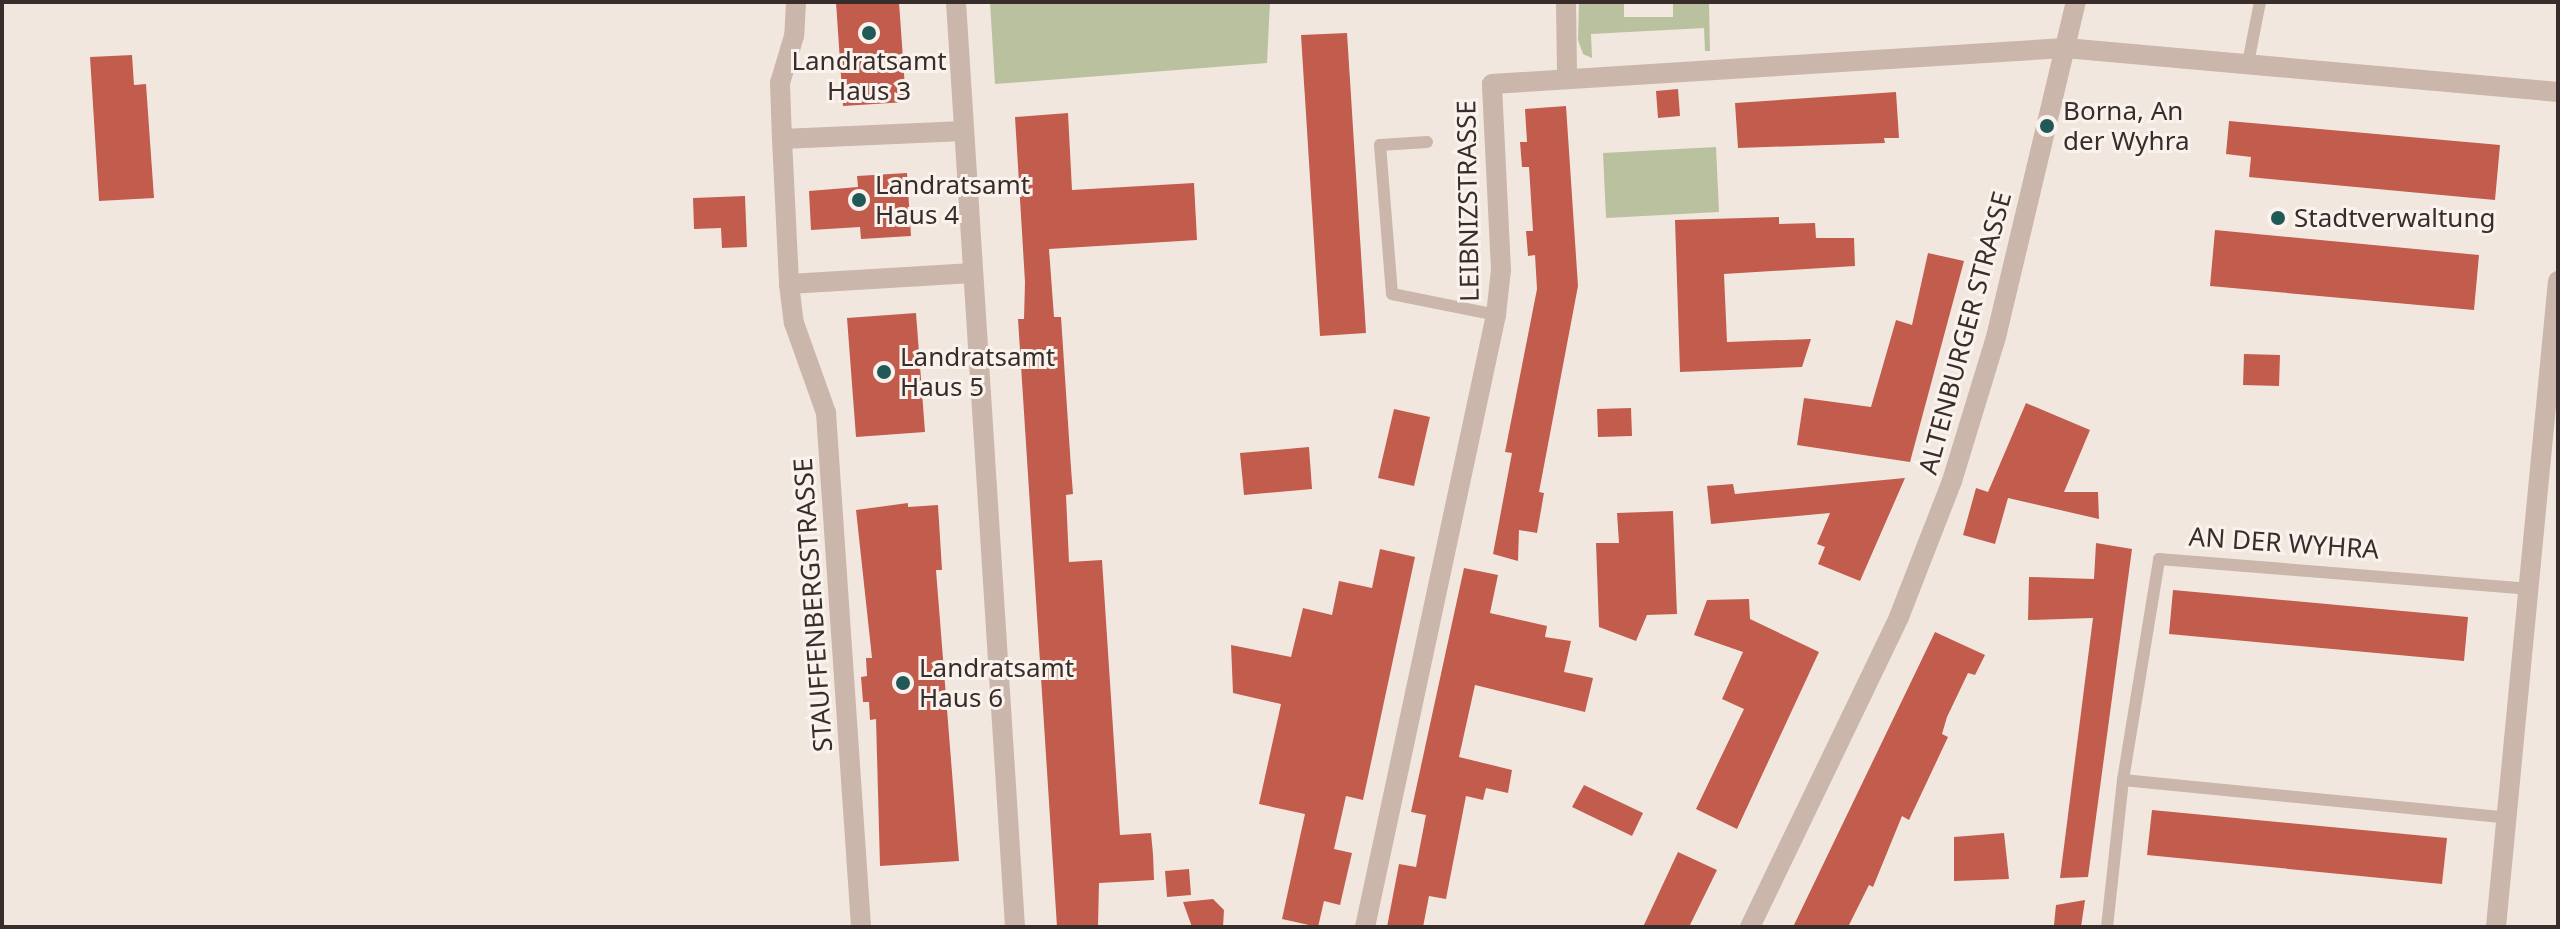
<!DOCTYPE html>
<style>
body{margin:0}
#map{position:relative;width:2560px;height:929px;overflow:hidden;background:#f2e7df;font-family:"Noto Sans",sans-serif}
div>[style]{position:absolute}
.green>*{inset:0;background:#b9c19f}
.building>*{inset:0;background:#c25d4d}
.lane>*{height:12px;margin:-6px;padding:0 6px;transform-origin:6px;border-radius:6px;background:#cab6ab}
.street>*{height:20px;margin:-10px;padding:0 10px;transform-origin:10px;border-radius:10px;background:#cab6ab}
.dots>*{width:22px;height:22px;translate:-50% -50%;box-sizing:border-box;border:4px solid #faf2ec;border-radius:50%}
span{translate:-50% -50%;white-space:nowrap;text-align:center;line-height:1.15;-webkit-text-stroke:6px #faf2ec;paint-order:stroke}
.poi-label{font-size:26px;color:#382d2a}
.left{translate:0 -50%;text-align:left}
.street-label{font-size:26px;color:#382d2a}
.frame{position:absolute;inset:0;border:4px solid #382d2a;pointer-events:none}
</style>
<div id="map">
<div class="green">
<div style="clip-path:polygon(990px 2px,1270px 2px,1267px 63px,995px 84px)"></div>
<div style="clip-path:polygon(1579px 2px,1624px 2px,1624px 17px,1673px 17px,1673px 2px,1709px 2px,1710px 51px,1705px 51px,1704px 28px,1591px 34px,1592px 58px,1583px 54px,1578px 40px)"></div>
<div style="clip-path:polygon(1716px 147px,1719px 212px,1606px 218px,1603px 153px)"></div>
</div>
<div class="building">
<div style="clip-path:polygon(836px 2px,899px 2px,906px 102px,843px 106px)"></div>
<div style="clip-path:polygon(1347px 33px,1366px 333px,1320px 336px,1301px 35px)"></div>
<div style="clip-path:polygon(132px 55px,134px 85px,146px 84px,154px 198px,99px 201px,90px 57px)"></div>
<div style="clip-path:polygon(1678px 89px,1680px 116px,1658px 118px,1656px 91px)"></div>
<div style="clip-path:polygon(1896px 92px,1899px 138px,1884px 138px,1885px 143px,1738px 148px,1735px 103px)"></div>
<div style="clip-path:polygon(1566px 106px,1578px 286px,1539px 492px,1544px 493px,1537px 533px,1519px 530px,1518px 561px,1493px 554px,1512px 453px,1505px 452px,1537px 289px,1535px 255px,1528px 256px,1527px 243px,1526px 231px,1533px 231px,1529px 167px,1522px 167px,1520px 142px,1527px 142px,1525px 109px)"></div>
<div style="clip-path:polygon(1068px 113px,1072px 190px,1194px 183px,1197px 240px,1049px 249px,1054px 317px,1061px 317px,1071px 468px,1073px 494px,1066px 495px,1069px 562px,1102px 560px,1120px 835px,1151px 833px,1153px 854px,1154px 880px,1099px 883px,1098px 927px,1057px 927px,1018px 319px,1024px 319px,1025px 282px,1015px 117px)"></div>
<div style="clip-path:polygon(2229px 121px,2500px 145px,2495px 200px,2249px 177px,2251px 157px,2226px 154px)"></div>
<div style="clip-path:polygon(907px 173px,911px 236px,861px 239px,860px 227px,811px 230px,809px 191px,858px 187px,857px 176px)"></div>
<div style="clip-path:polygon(745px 196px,747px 247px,722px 248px,721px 228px,694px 229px,693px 198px)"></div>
<div style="clip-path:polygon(1779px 217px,1779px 224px,1815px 223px,1816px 238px,1854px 238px,1855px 266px,1724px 274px,1727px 342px,1811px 339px,1802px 367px,1680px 372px,1675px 220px)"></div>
<div style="clip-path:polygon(2215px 230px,2479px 255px,2474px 310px,2210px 286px)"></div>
<div style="clip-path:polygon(1928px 253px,1964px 261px,1910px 462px,1797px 445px,1804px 398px,1871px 407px,1896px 320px,1912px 325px)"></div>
<div style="clip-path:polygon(916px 313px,925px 432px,856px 437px,847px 318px)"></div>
<div style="clip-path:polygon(2244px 354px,2280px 355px,2279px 386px,2243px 385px)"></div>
<div style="clip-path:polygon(2026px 403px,2090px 430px,2064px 492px,2098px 492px,2099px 519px,2008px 498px,1995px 544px,1963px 535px,1976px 488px,1988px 492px)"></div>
<div style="clip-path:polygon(1631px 408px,1632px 436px,1598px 437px,1597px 409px)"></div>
<div style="clip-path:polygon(1394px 409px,1430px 417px,1414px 486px,1378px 478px)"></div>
<div style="clip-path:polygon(1309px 447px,1312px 489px,1244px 495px,1240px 453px)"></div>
<div style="clip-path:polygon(1905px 478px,1860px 581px,1818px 564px,1825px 547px,1817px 544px,1830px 513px,1711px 524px,1707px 486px,1733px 484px,1735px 494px)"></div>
<div style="clip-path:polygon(908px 503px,908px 507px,938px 505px,942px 570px,936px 570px,959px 861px,880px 866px,876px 719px,870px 720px,869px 702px,863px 702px,861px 677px,867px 676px,866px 658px,872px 658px,856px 510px)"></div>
<div style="clip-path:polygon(1673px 511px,1677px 614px,1647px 615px,1636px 641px,1599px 627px,1596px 543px,1619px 543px,1617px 513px)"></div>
<div style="clip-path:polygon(2096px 543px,2132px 549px,2088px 877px,2060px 878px,2093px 618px,2028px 620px,2029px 577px,2094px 579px)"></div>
<div style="clip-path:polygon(1380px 549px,1415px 557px,1363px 800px,1346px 796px,1334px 849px,1352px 853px,1340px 905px,1324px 901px,1318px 927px,1282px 919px,1305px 814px,1259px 804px,1281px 704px,1233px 693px,1231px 645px,1291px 657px,1303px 608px,1332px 615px,1339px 581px,1372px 588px)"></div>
<div style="clip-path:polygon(1464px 568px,1498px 575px,1490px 613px,1547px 626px,1545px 637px,1571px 641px,1564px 672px,1593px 678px,1585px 712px,1475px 685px,1459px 757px,1512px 770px,1508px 793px,1486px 788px,1483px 800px,1466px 796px,1446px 899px,1429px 896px,1423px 927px,1387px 927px,1399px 864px,1416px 867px,1426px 815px,1411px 812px)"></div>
<div style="clip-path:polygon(2173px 590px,2468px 617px,2464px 661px,2169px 634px)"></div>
<div style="clip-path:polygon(1749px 599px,1750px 619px,1819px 652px,1737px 829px,1696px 809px,1744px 709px,1722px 699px,1743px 652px,1694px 635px,1707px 600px)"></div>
<div style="clip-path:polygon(1935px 632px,1985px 655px,1975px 675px,1968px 673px,1947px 717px,1942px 734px,1948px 737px,1909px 820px,1902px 816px,1873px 887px,1869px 885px,1848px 927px,1793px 927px)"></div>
<div style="clip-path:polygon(1584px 785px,1643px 813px,1632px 836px,1572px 807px)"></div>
<div style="clip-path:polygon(2152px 810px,2447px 838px,2442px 884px,2147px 855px)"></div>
<div style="clip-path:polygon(2004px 833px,2009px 879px,1954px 881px,1954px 837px)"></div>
<div style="clip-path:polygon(1678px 852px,1717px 870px,1689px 927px,1643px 927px)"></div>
<div style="clip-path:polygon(1189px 869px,1191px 895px,1167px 897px,1165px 871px)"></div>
<div style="clip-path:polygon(1213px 899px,1224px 910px,1223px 927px,1192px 927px,1183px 902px)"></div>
<div style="clip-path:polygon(2085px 900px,2081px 927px,2054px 925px,2056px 905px)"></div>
</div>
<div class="lane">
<div style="left:2248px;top:63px;width:62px;rotate:-78.9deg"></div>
<div style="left:1427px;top:142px;width:47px;rotate:176.3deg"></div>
<div style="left:1380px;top:145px;width:149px;rotate:85.4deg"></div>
<div style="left:1392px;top:294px;width:106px;rotate:11.4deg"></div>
<div style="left:2123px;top:780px;width:387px;rotate:5.6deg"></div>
<div style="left:2107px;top:927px;width:148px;rotate:-83.8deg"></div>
<div style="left:2123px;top:780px;width:224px;rotate:-80.7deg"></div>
<div style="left:2159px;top:559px;width:373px;rotate:4.6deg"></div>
</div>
<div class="street">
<div style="left:796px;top:2px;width:34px;rotate:93deg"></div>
<div style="left:794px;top:36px;width:49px;rotate:106.6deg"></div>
<div style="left:780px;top:83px;width:56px;rotate:88deg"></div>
<div style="left:782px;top:139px;width:182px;rotate:-2.5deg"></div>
<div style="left:956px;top:2px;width:927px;rotate:86.35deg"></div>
<div style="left:1566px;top:2px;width:75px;rotate:89.2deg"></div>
<div style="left:782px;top:139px;width:145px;rotate:87.2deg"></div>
<div style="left:789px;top:284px;width:184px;rotate:-3.4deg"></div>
<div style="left:789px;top:284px;width:39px;rotate:83deg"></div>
<div style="left:794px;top:323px;width:96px;rotate:70.4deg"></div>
<div style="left:826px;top:413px;width:515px;rotate:86.1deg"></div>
<div style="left:1365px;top:927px;width:626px;rotate:-77.92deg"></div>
<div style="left:1496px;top:315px;width:45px;rotate:-83.7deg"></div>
<div style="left:1501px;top:270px;width:186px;rotate:-92.8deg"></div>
<div style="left:1492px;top:84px;width:574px;rotate:-3.6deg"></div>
<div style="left:2065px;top:48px;width:495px;rotate:5.1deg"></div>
<div style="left:1750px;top:927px;width:344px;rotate:-64.3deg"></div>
<div style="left:1899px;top:617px;width:146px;rotate:-68.7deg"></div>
<div style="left:1952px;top:481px;width:151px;rotate:-73deg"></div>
<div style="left:1996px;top:337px;width:344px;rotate:-76.6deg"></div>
<div style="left:2496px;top:927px;width:649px;rotate:-84.52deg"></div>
</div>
<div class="dots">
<div style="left:869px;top:33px;background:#215957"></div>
<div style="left:2047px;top:126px;background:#215957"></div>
<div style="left:859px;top:200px;background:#215957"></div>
<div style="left:2278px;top:218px;background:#215957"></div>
<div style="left:884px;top:372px;background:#215957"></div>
<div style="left:903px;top:683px;background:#215957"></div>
</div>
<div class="poi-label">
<span style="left:869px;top:76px">Landratsamt<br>Haus 3</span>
<span class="left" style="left:2063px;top:126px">Borna, An<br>der Wyhra</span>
<span class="left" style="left:875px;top:200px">Landratsamt<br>Haus 4</span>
<span class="left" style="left:2294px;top:218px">Stadtverwaltung</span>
<span class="left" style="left:900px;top:372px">Landratsamt<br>Haus 5</span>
<span class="left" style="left:919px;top:683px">Landratsamt<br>Haus 6</span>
</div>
<div class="street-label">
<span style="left:1468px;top:201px;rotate:-91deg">LEIBNIZSTRASSE</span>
<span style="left:1965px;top:333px;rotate:-75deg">ALTENBURGER STRASSE</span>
<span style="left:2284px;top:543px;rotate:4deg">AN DER WYHRA</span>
<span style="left:813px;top:605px;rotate:-94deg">STAUFFENBERGSTRASSE</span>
</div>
<div class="frame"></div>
</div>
